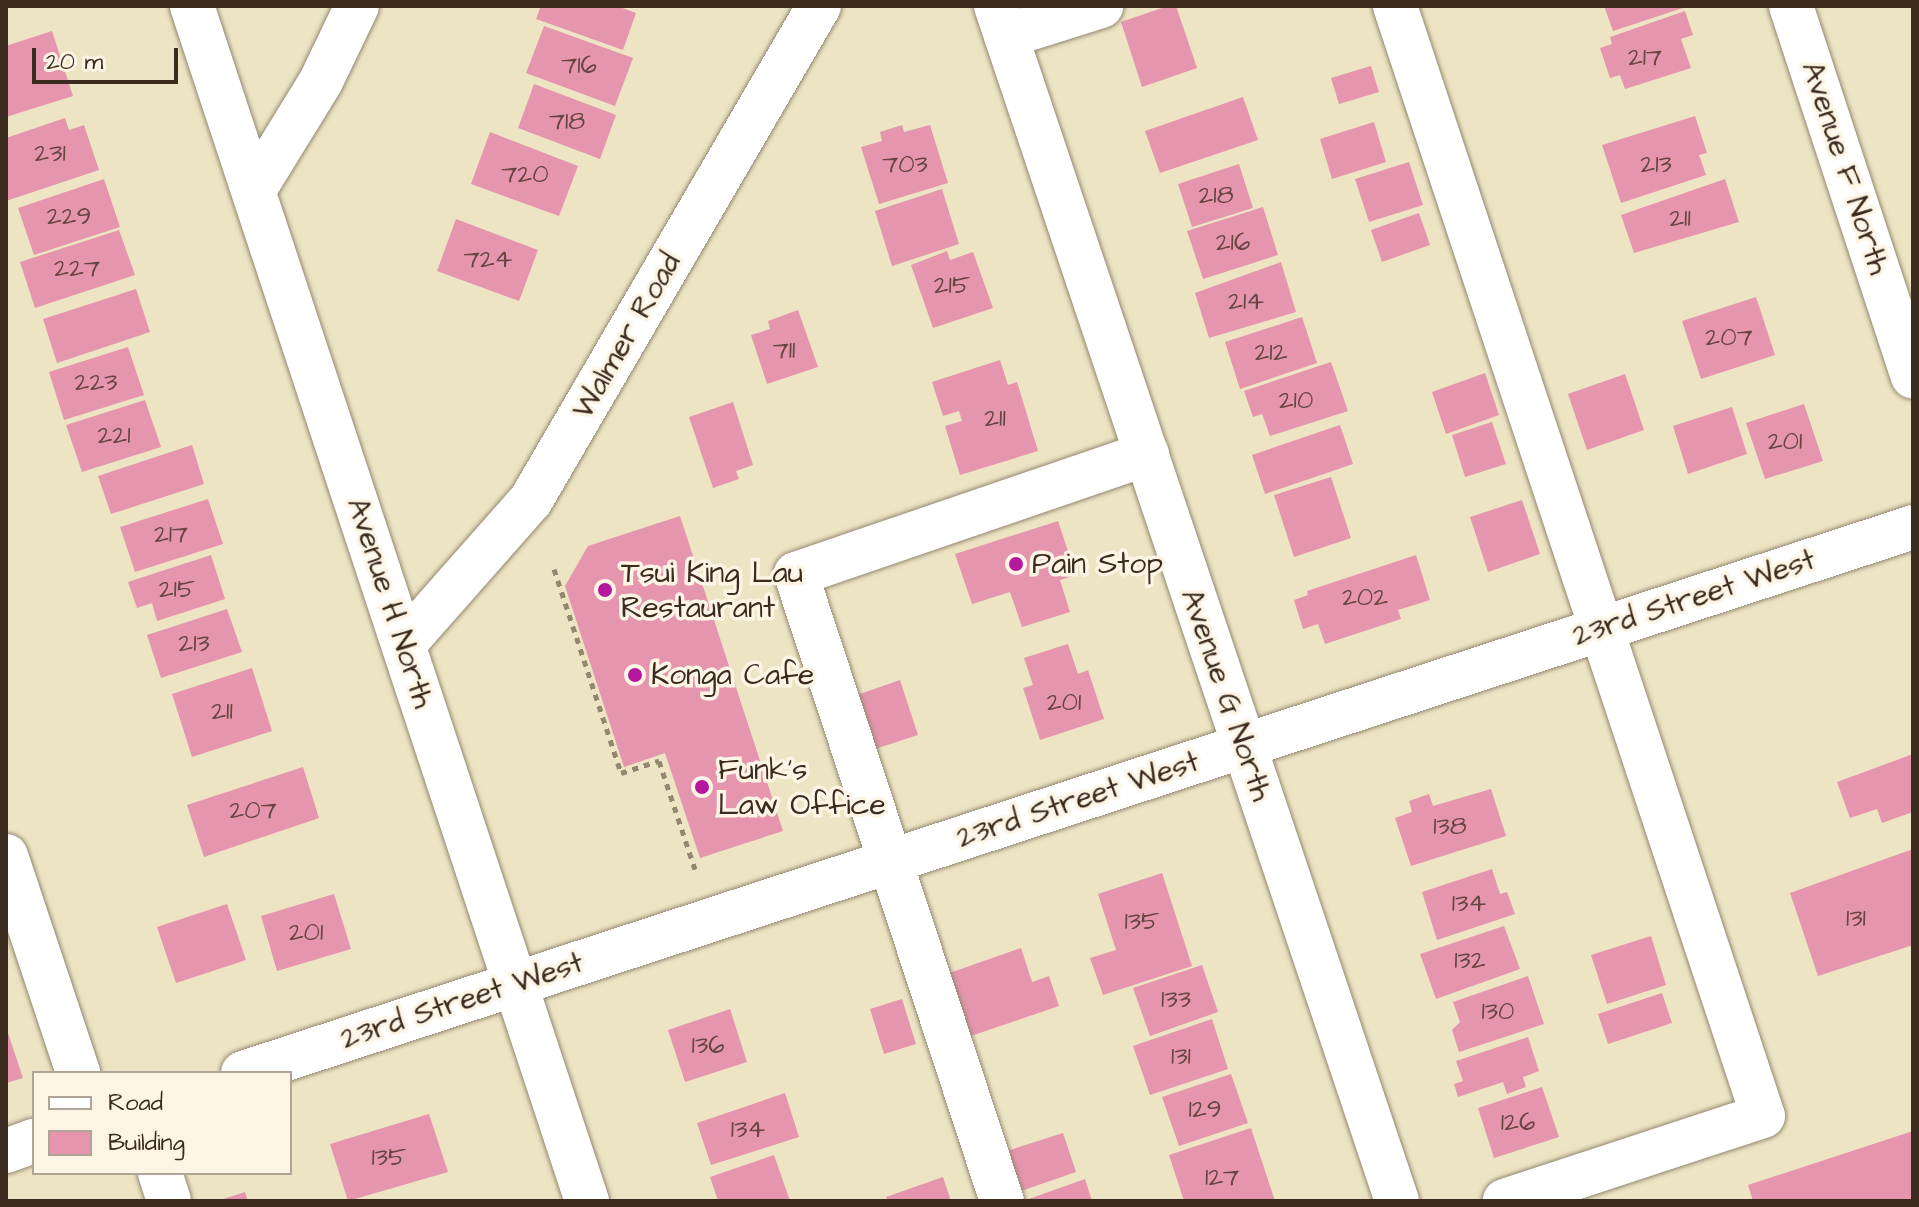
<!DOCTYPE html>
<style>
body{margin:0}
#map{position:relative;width:1919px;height:1207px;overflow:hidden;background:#ece4c3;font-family:"Architects Daughter",sans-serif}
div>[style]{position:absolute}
.building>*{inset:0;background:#e695ae}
.path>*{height:5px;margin-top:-2.5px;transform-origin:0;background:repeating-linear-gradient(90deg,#948770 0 6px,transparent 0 12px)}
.roads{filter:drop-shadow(0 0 2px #948770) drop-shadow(0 0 2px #948770)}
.minor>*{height:44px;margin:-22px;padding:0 22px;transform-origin:22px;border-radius:22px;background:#fff}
.dots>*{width:22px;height:22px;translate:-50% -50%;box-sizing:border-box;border:4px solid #fcf5e5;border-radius:50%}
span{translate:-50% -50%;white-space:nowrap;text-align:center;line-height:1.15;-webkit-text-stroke:7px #fcf5e5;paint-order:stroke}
.number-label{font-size:26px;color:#664542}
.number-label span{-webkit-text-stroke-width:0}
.street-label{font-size:30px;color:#3b2a1e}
.poi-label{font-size:30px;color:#3b2a1e}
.left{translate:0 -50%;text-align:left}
.frame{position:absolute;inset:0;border:8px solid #3b2a1e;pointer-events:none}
.legend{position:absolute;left:32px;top:1071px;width:260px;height:104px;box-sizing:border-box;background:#fcf5e5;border:2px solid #afa495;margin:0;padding:10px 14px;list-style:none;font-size:24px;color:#3b2a1e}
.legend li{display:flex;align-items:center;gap:16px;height:40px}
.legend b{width:40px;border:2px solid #afa495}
.scale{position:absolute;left:32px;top:48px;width:146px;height:36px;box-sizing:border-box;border:4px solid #3b2a1e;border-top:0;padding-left:10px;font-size:24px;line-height:28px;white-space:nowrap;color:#3b2a1e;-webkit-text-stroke:6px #fcf5e5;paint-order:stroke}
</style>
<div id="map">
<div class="building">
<div style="clip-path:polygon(541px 6px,617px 6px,636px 13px,623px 50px,536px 19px)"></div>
<div style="clip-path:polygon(1168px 6px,1176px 6px,1197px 68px,1142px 87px,1121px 22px)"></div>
<div style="clip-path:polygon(1604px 6px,1686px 6px,1686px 7px,1613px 31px)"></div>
<div style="clip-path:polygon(1685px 11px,1693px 35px,1681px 39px,1691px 68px,1625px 89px,1620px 75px,1610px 78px,1600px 48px,1612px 44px,1610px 37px)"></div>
<div style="clip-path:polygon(544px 26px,633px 58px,615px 106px,526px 73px)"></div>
<div style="clip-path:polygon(52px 31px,73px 96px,6px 117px,6px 46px)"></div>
<div style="clip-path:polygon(1371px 66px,1379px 92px,1339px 104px,1331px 78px)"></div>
<div style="clip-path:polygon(534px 84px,616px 115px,600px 159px,518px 128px)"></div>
<div style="clip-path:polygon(1243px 97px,1258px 140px,1160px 173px,1145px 131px)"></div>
<div style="clip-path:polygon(1695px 116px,1707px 153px,1699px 155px,1706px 175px,1621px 203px,1602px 145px)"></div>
<div style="clip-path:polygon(65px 118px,69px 130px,84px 125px,99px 170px,6px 201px,6px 138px)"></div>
<div style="clip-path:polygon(1374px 122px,1386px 162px,1332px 179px,1320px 139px)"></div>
<div style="clip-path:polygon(902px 125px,904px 132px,930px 125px,948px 183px,879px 204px,861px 147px,882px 141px,880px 132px)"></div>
<div style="clip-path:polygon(490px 132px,578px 166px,559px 216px,471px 184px)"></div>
<div style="clip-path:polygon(1409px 162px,1423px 205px,1369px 222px,1355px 179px)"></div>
<div style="clip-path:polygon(1239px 164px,1253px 208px,1192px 227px,1178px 184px)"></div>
<div style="clip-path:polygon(104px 179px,120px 227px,34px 255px,18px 208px)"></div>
<div style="clip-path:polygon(1725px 179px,1739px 222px,1634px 253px,1621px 215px)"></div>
<div style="clip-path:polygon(942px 189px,959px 244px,892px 266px,875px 211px)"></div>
<div style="clip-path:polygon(1263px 207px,1278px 255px,1203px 279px,1187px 231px)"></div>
<div style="clip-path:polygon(1419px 213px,1430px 245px,1382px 262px,1371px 230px)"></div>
<div style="clip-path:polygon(456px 219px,538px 250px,519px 301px,437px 271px)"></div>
<div style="clip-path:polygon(119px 230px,135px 275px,35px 308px,20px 262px)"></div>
<div style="clip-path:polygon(947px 251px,950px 260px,973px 252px,993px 308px,933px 328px,911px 265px)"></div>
<div style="clip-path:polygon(1281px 262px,1296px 312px,1209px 338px,1195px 293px)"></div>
<div style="clip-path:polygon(136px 289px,150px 332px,57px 363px,43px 319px)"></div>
<div style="clip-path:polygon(1756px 297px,1775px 355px,1701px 379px,1682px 321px)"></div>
<div style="clip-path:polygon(798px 310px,818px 367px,767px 384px,751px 335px,770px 329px,768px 321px)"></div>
<div style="clip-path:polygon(1302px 317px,1317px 363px,1240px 389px,1225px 342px)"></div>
<div style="clip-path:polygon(128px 347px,144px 395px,64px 420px,49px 372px)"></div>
<div style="clip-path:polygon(1000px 360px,1008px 385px,1017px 382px,1038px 451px,960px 475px,945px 426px,962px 421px,959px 411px,943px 416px,932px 382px)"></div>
<div style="clip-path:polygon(1331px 362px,1348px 411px,1270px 436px,1262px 414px,1253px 417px,1244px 391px)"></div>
<div style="clip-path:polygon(1485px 373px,1499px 415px,1446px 434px,1432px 392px)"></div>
<div style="clip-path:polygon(1625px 374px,1644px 430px,1587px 450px,1568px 394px)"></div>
<div style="clip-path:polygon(145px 400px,161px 447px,82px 472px,66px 425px)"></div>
<div style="clip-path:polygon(733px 402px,753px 465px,736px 471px,739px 479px,713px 488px,689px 417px)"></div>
<div style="clip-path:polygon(1804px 404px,1823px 461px,1765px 479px,1746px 423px)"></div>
<div style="clip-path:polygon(1732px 407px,1747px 454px,1688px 474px,1673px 426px)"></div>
<div style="clip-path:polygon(1492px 422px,1506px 464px,1465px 477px,1452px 435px)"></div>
<div style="clip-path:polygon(1340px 425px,1353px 464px,1265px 494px,1252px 455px)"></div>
<div style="clip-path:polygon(192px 445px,204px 484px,111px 514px,98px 476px)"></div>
<div style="clip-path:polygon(1331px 477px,1351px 538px,1294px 557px,1274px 495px)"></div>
<div style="clip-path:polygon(208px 499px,223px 544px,135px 572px,120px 527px)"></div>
<div style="clip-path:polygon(1522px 500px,1540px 554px,1488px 572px,1470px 517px)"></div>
<div style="clip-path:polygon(680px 516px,783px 831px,700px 858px,665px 753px,624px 767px,565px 586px,588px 546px)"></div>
<div style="clip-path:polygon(1058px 521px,1076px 575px,1060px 580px,1070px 612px,1022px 627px,1010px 592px,972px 604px,955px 554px)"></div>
<div style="clip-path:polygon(211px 555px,225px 599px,157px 621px,152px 603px,137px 608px,128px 582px)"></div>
<div style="clip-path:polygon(1416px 555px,1430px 600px,1398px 610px,1401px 619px,1325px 644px,1318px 624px,1303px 629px,1294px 600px,1308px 595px,1307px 591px)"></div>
<div style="clip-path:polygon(227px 609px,242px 652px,161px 678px,147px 635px)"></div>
<div style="clip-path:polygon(1068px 644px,1078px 674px,1088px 670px,1104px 719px,1040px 740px,1023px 688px,1033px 685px,1024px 658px)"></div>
<div style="clip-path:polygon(252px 668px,272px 731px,192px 757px,172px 694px)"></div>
<div style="clip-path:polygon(900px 680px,918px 735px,869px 751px,851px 697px)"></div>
<div style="clip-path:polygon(1913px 754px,1913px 812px,1882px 823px,1877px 809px,1850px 818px,1837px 782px)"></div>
<div style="clip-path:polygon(303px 767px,319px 818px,204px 857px,187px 805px)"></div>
<div style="clip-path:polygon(1491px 789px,1506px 836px,1411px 866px,1395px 818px,1412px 812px,1409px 801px,1429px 794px,1433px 806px)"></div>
<div style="clip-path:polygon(1913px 849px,1913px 945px,1818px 976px,1790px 893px)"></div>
<div style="clip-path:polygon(1492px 869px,1500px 894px,1507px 892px,1515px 914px,1437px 940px,1422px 892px)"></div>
<div style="clip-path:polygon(1162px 873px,1192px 966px,1103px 995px,1090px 958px,1116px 950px,1098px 894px)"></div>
<div style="clip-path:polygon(334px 894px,351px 949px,277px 971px,261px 916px)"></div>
<div style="clip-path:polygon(227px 904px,246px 960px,176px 983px,157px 927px)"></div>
<div style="clip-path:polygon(1504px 926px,1520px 969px,1436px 999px,1420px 954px)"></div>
<div style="clip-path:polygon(1651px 936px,1666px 985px,1607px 1004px,1591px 955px)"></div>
<div style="clip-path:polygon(1021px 948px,1032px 982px,1049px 976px,1059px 1006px,962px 1039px,941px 976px)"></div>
<div style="clip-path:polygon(1202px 965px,1218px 1012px,1150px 1036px,1133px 988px)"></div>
<div style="clip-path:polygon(1528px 976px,1544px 1024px,1459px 1052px,1452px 1030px,1460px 1022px,1453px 1002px)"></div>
<div style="clip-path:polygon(1662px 993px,1672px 1023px,1608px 1044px,1598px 1014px)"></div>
<div style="clip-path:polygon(902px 999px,916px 1044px,884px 1054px,870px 1009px)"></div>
<div style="clip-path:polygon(730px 1009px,747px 1062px,685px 1082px,668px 1030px)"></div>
<div style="clip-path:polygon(1212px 1019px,1228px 1069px,1150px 1095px,1133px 1046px)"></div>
<div style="clip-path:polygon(6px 1027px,23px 1078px,6px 1083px)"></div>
<div style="clip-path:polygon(1528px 1037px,1539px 1071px,1523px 1077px,1526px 1087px,1507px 1094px,1503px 1082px,1458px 1097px,1454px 1084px,1463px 1081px,1456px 1061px)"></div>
<div style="clip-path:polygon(1231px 1074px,1248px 1123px,1179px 1146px,1162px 1097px)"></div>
<div style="clip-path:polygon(1542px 1087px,1559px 1137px,1494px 1158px,1478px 1108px)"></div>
<div style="clip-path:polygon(785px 1093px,799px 1137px,711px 1165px,697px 1123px)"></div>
<div style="clip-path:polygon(429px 1114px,448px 1172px,348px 1201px,330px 1144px)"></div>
<div style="clip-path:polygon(1251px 1128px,1275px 1201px,1184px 1201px,1169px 1155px)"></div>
<div style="clip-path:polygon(1913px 1131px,1913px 1201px,1753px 1201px,1748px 1185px)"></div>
<div style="clip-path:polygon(1063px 1133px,1076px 1172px,1021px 1191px,1007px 1151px)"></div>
<div style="clip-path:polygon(774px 1155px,790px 1201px,718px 1201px,710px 1177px)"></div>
<div style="clip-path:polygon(943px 1177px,951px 1201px,888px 1201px,886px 1197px)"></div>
<div style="clip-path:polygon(1085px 1179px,1092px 1201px,1023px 1201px)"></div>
<div style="clip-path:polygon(245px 1192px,248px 1201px,220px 1201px,220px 1200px)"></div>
</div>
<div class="path">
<div style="left:554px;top:569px;width:215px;rotate:71.8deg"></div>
<div style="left:621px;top:773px;width:40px;rotate:-18deg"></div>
<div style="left:659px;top:761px;width:114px;rotate:71.6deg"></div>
</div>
<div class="roads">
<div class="minor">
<div style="left:192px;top:6px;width:1259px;rotate:71.71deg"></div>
<div style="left:996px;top:6px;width:1260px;rotate:71.45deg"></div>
<div style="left:1395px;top:6px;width:1169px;rotate:71.66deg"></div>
<div style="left:1763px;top:1116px;width:272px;rotate:161.8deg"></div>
<div style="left:1791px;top:6px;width:390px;rotate:71.8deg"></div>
<div style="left:1006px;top:36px;width:100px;rotate:-17.5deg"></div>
<div style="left:254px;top:190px;width:128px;rotate:-58.4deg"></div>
<div style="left:321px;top:81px;width:83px;rotate:-64.4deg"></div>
<div style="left:404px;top:644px;width:192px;rotate:-48.6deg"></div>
<div style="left:531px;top:500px;width:572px;rotate:-59.76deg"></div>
<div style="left:6px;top:856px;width:229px;rotate:71.6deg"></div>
<div style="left:243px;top:1073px;width:1757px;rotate:-18.1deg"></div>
<div style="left:6px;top:1151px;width:30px;rotate:-20deg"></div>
<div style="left:160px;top:1173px;width:29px;rotate:72deg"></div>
<div style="left:1002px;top:1201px;width:660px;rotate:-108.19deg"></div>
<div style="left:796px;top:574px;width:371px;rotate:-18.9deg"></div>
</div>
</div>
<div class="dots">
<div style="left:1016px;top:564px;background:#b5179e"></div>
<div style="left:605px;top:590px;background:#b5179e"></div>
<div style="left:635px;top:675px;background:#b5179e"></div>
<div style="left:702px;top:787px;background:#b5179e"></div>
</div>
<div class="number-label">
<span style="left:1645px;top:58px">217</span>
<span style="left:579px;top:66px">716</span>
<span style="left:567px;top:122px">718</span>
<span style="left:50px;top:154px">231</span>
<span style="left:905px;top:165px">703</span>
<span style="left:1656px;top:165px">213</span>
<span style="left:525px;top:175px">720</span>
<span style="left:1216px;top:196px">218</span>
<span style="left:69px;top:217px">229</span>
<span style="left:1680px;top:219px">211</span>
<span style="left:1233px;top:243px">216</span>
<span style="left:488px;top:260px">724</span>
<span style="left:77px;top:269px">227</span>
<span style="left:952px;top:286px">215</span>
<span style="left:1246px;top:302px">214</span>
<span style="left:1729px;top:338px">207</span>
<span style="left:784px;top:351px">711</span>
<span style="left:1271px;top:353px">212</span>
<span style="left:96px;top:383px">223</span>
<span style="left:1296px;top:401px">210</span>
<span style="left:995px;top:419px">211</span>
<span style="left:114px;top:436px">221</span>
<span style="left:1785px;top:442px">201</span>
<span style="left:171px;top:535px">217</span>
<span style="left:177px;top:590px">215</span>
<span style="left:1365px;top:598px">202</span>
<span style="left:194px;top:644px">213</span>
<span style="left:1064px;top:703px">201</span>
<span style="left:222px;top:712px">211</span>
<span style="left:253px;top:811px">207</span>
<span style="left:1450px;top:827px">138</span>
<span style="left:1469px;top:904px">134</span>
<span style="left:1856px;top:919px">131</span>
<span style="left:1142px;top:922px">135</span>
<span style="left:306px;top:933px">201</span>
<span style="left:1470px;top:961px">132</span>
<span style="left:1176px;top:1000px">133</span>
<span style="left:1498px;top:1012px">130</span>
<span style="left:708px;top:1046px">136</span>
<span style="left:1181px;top:1057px">131</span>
<span style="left:1205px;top:1110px">129</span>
<span style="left:1518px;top:1123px">126</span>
<span style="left:748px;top:1130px">134</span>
<span style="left:389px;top:1158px">135</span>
<span style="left:1222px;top:1178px">127</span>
</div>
<div class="street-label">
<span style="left:1845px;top:168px;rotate:72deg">Avenue F North</span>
<span style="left:627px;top:336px;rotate:-60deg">Walmer Road</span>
<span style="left:1694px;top:598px;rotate:-18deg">23rd Street West</span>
<span style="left:390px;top:603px;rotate:72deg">Avenue H North</span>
<span style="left:1226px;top:695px;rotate:71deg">Avenue G North</span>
<span style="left:1078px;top:800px;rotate:-18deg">23rd Street West</span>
<span style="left:462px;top:1001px;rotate:-18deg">23rd Street West</span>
</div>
<div class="poi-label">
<span class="left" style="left:1032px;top:564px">Pain Stop</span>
<span class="left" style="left:621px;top:590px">Tsui King Lau<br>Restaurant</span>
<span class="left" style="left:651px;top:675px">Konga Cafe</span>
<span class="left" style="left:718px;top:787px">Funk's<br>Law Office</span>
</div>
<div class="frame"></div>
<ul class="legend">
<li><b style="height:10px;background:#fff"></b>Road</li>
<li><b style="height:22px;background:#e695ae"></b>Building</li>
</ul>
<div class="scale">20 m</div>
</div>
